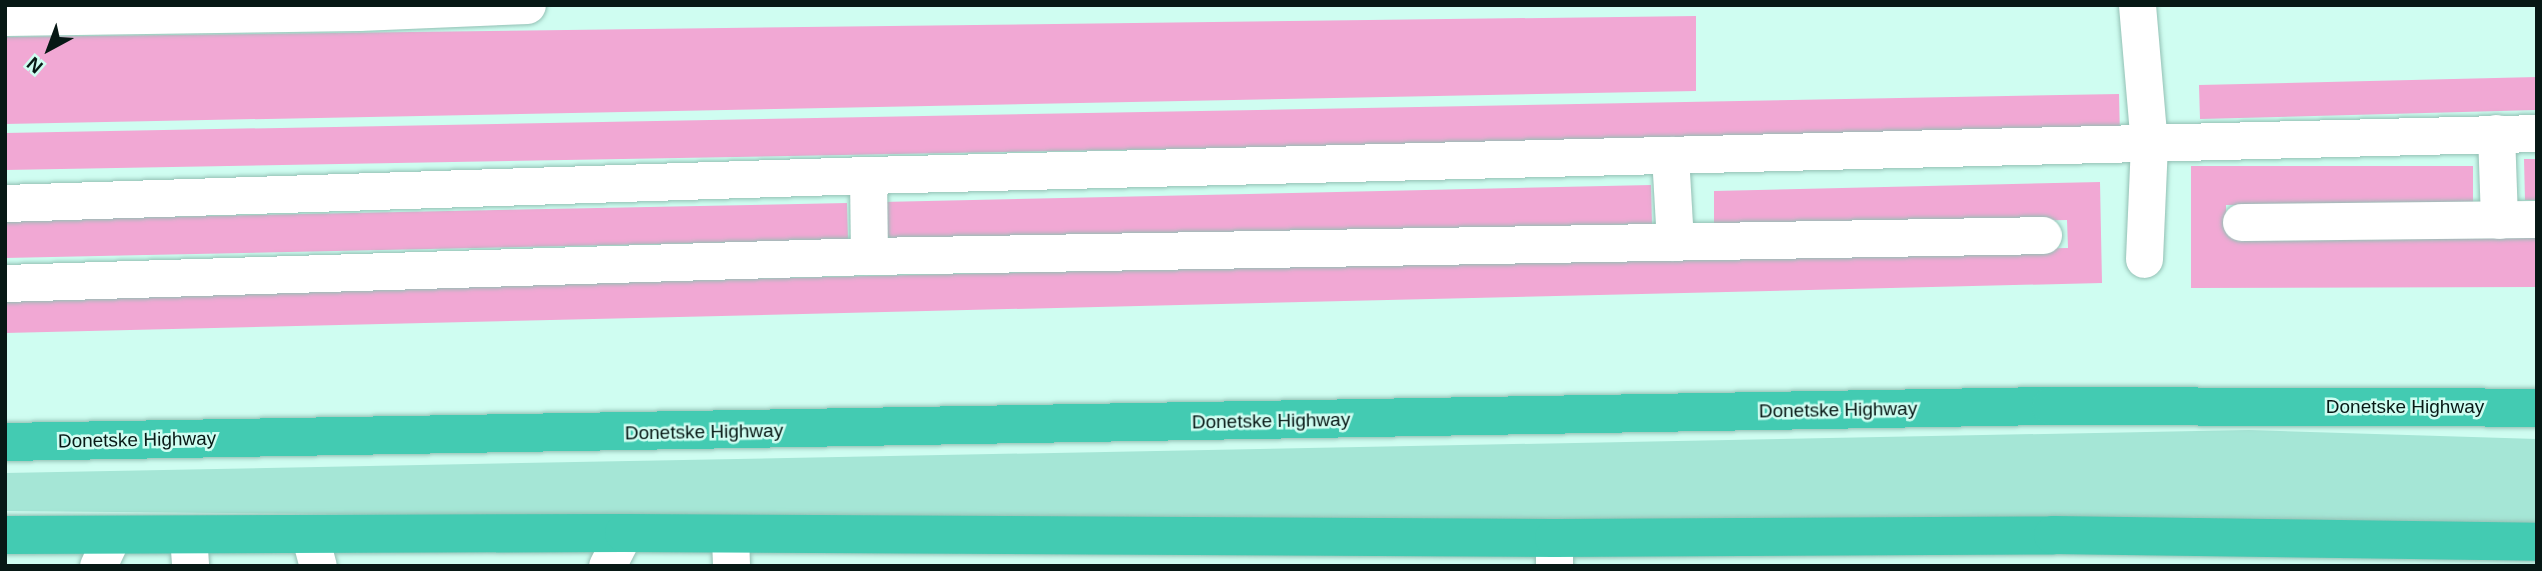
<!DOCTYPE html>
<style>
body{margin:0}
#map{position:relative;width:2542px;height:571px;overflow:hidden;background:#cffdf1;font-family:Arial,sans-serif}
div>[style]{position:absolute}
.green>*{inset:0;background:#a5e6d6}
.building>*{inset:0;background:#f1a8d4}
.roads{filter:drop-shadow(0 0 2px #93c0b4) drop-shadow(0 0 2px #93c0b4)}
.minor>*{height:37px;margin:-18.5px;padding:0 18.5px;transform-origin:18.5px;border-radius:18.5px;background:#fff}
.highway>*{height:38px;margin:-19px;padding:0 19px;transform-origin:19px;border-radius:19px;background:#43cbb2}
span{translate:-50% -50%;white-space:nowrap;text-align:center;line-height:1.15;-webkit-text-stroke:5px #cffdf1;paint-order:stroke}
.street-label{font-size:19px;color:#071815}
.frame{position:absolute;inset:0;border:7px solid #071815;pointer-events:none}
.north{position:absolute;left:14px;top:14px;width:70px;height:70px;-webkit-text-stroke:5px #cffdf1;paint-order:stroke;rotate:221deg;font-size:19px;font-weight:700;line-height:28px;text-align:center;color:#071815}
.north::after{content:'';display:block;margin:auto;width:24px;height:32px;background:#071815;clip-path:polygon(50% 0,100% 100%,50% 72%,0 100%)}
</style>
<div id="map">
<div class="green">
<div style="clip-path:polygon(2249px 430px,2537px 439px,2537px 534px,5px 511px,5px 473px)"></div>
</div>
<div class="building">
<div style="clip-path:polygon(1696px 16px,1696px 91px,5px 124px,5px 37px)"></div>
<div style="clip-path:polygon(2537px 77px,2537px 110px,2200px 119px,2199px 85px)"></div>
<div style="clip-path:polygon(2119px 94px,2120px 138px,2067px 133px,5px 170px,5px 133px)"></div>
<div style="clip-path:polygon(2524px 159px,2537px 159px,2537px 200px,2525px 200px)"></div>
<div style="clip-path:polygon(2191px 166px,2473px 166px,2473px 204px,2226px 205px,2226px 233px,2537px 233px,2537px 287px,2191px 288px)"></div>
<div style="clip-path:polygon(2100px 182px,2102px 283px,5px 333px,5px 296px,2068px 248px,2067px 220px,1714px 228px,1714px 191px)"></div>
<div style="clip-path:polygon(1651px 185px,1652px 224px,883px 242px,882px 202px)"></div>
<div style="clip-path:polygon(847px 203px,848px 240px,5px 258px,5px 220px)"></div>
</div>
<div class="roads">
<div class="minor">
<div style="left:2137px;top:5px;width:140px;rotate:85.1deg"></div>
<div style="left:2149px;top:144px;width:115px;rotate:92.5deg"></div>
<div style="left:5px;top:17px;width:354px;rotate:-0.8deg"></div>
<div style="left:359px;top:12px;width:168px;rotate:-2.4deg"></div>
<div style="left:2496px;top:133px;width:87px;rotate:88deg"></div>
<div style="left:1670px;top:155px;width:87px;rotate:86.7deg"></div>
<div style="left:868px;top:175px;width:81px;rotate:89.3deg"></div>
<div style="left:5px;top:203px;width:863px;rotate:-1.86deg"></div>
<div style="left:868px;top:175px;width:1670px;rotate:-1.44deg"></div>
<div style="left:2241px;top:222px;width:296px;rotate:-0.6deg"></div>
<div style="left:5px;top:283px;width:864px;rotate:-1.79deg"></div>
<div style="left:869px;top:256px;width:1174px;rotate:-1.02deg"></div>
<div style="left:309px;top:533px;width:34px;rotate:75deg"></div>
<div style="left:188px;top:535px;width:31px;rotate:86deg"></div>
<div style="left:730px;top:536px;width:30px;rotate:88deg"></div>
<div style="left:98px;top:566px;width:33px;rotate:-65deg"></div>
<div style="left:607px;top:566px;width:37px;rotate:-63deg"></div>
<div style="left:1554px;top:566px;width:28px;rotate:-90deg"></div>
</div>
<div class="highway">
<div style="left:5px;top:442px;width:2046px;rotate:-1.01deg"></div>
<div style="left:2051px;top:406px;width:486px;rotate:0.2deg"></div>
<div style="left:5px;top:535px;width:619px;rotate:-0.19deg"></div>
<div style="left:624px;top:533px;width:930px;rotate:0.31deg"></div>
<div style="left:1554px;top:538px;width:499px;rotate:-0.3deg"></div>
<div style="left:2053px;top:535px;width:484px;rotate:0.8deg"></div>
</div>
</div>
<div class="street-label">
<span style="left:2405px;top:407px">Donetske Highway</span>
<span style="left:1838px;top:410px;rotate:-1deg">Donetske Highway</span>
<span style="left:1271px;top:421px;rotate:-1deg">Donetske Highway</span>
<span style="left:704px;top:432px;rotate:-1deg">Donetske Highway</span>
<span style="left:137px;top:440px;rotate:-1deg">Donetske Highway</span>
</div>
<div class="frame"></div>
<div class="north">N</div>
</div>
